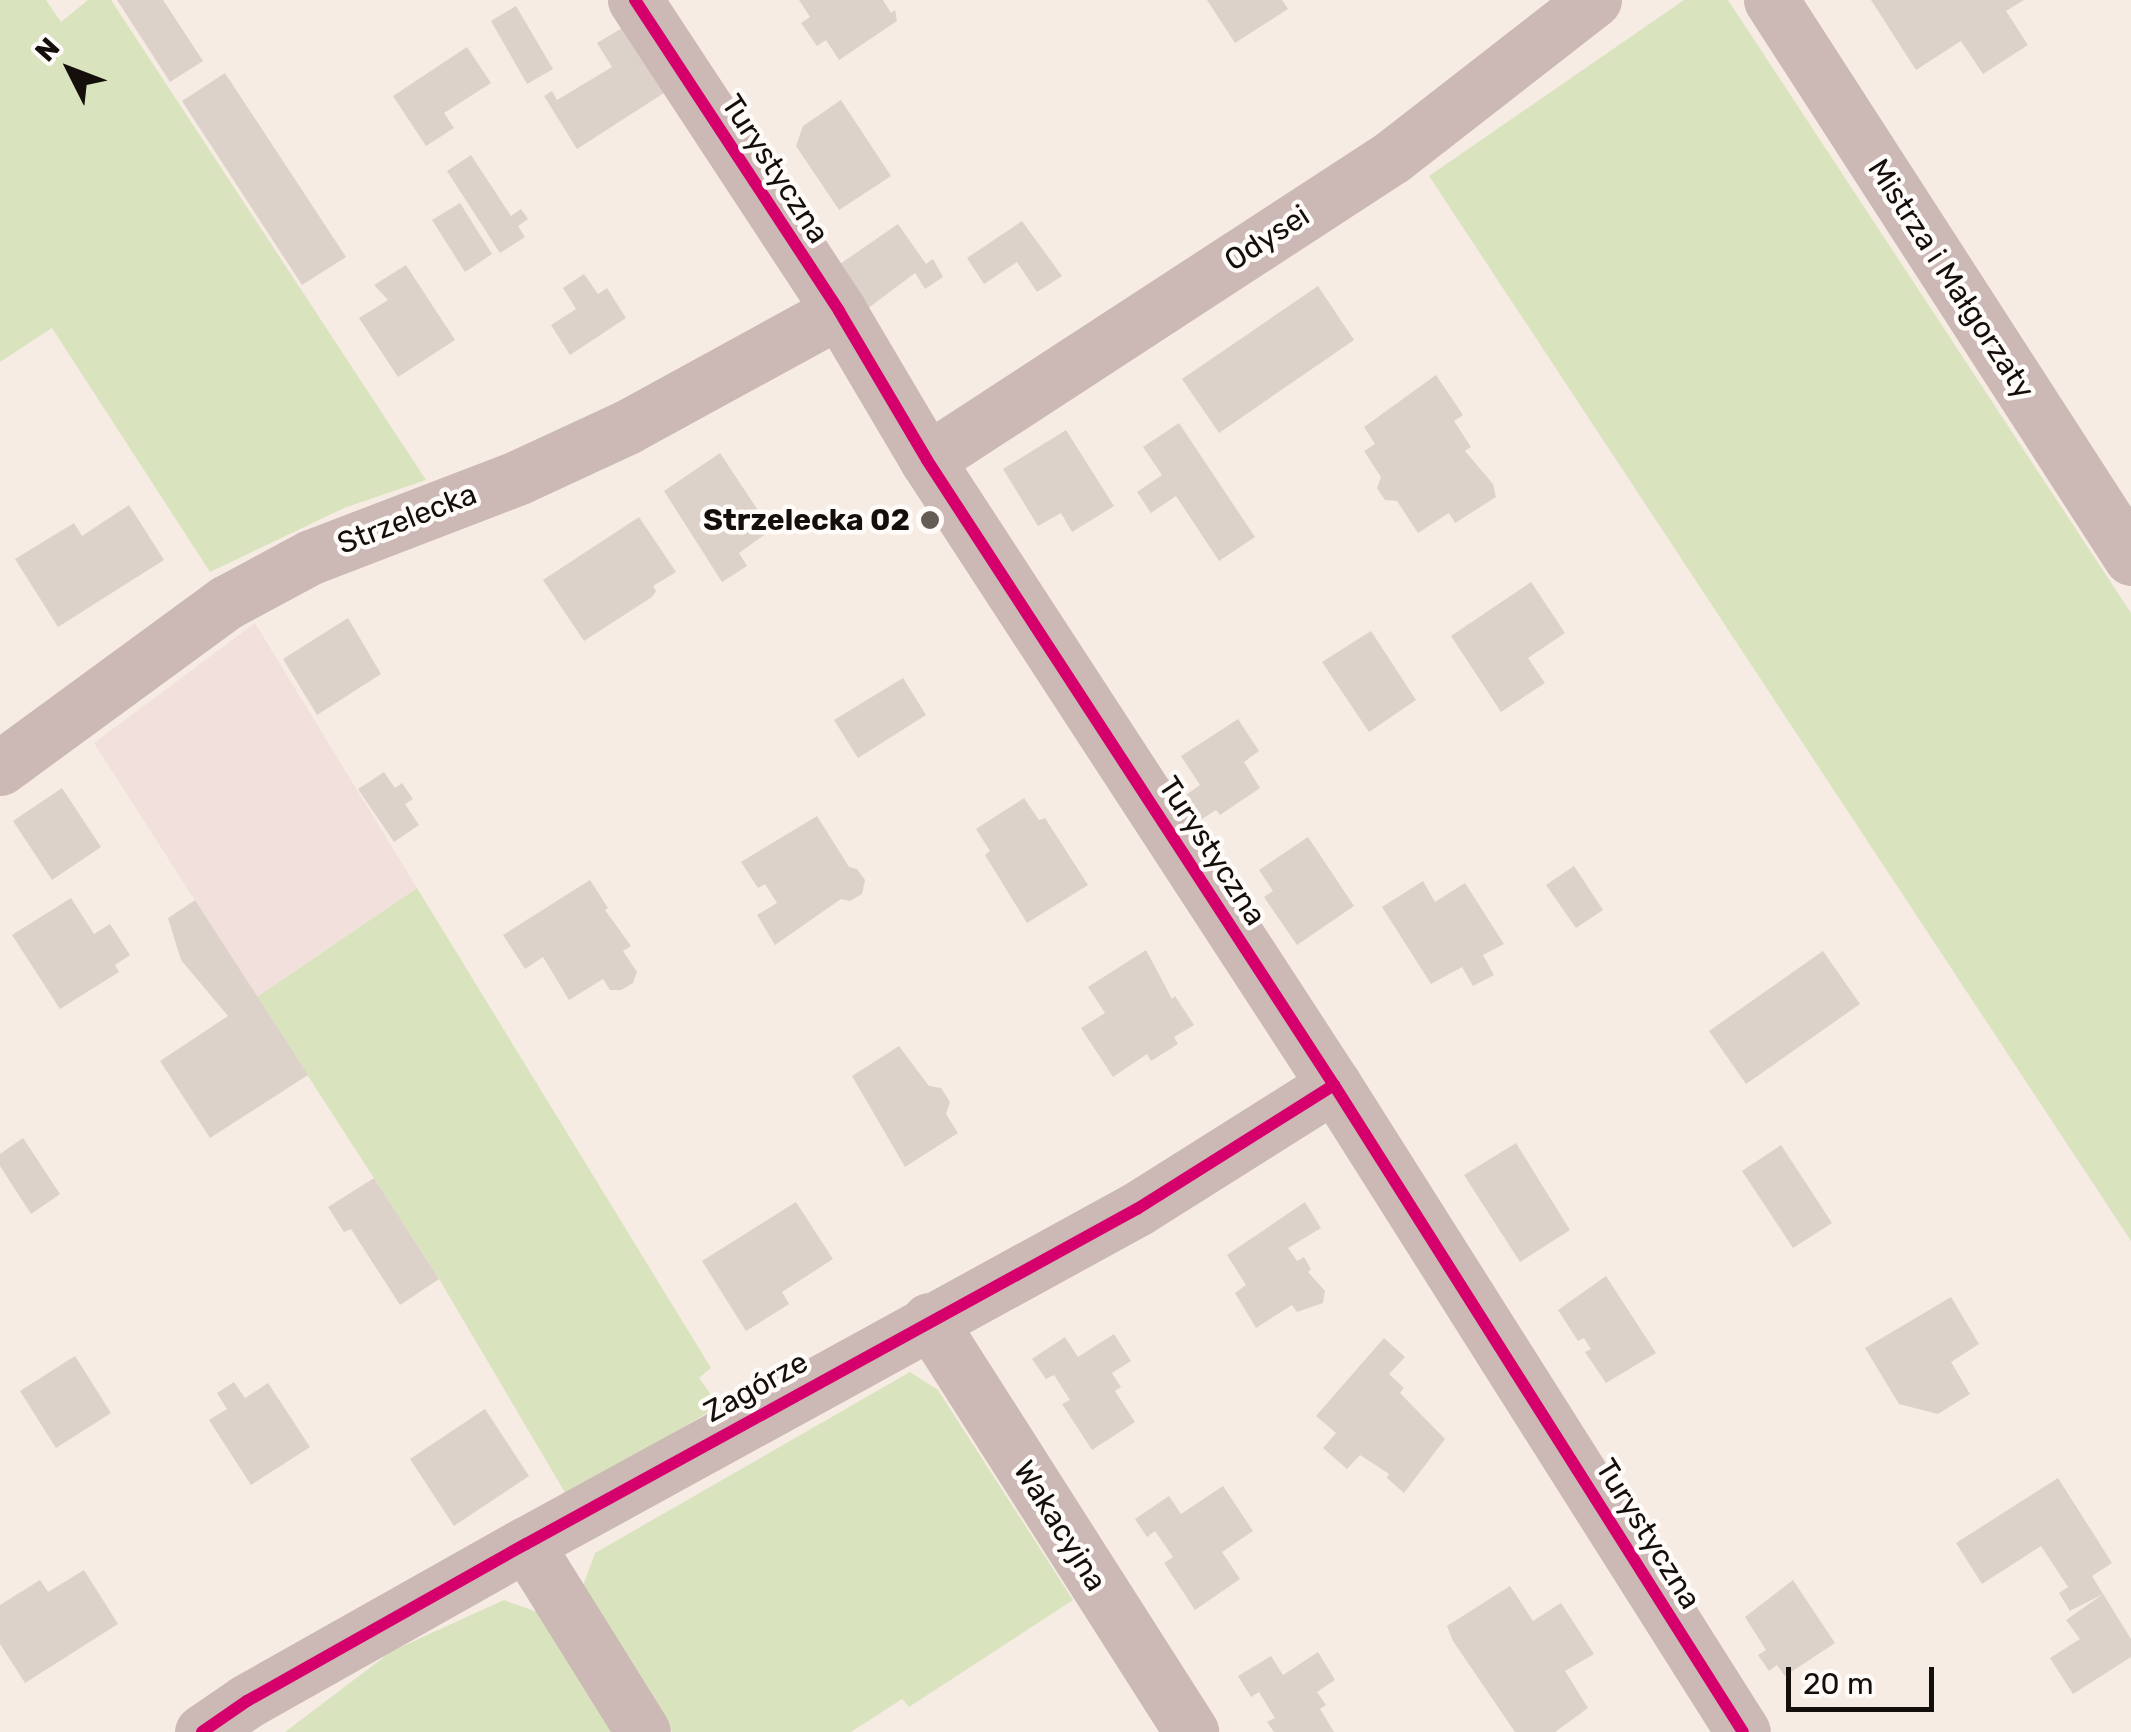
<!DOCTYPE html>
<meta charset="utf-8">
<style>
body{margin:0}
#map{position:relative;width:2131px;height:1732px;overflow:hidden;background:#f6ece4;font-family:Rubik,sans-serif}
div>[style]{position:absolute}
.industrial>*{inset:0;background:#f2e0dd}
.green>*{inset:0;background:#d9e4bf}
.building>*{inset:0;background:#ddd2c9}
.minor>*{height:55px;margin:-27.5px;padding:0 27.5px;transform-origin:27.5px;border-radius:27.5px;background:#ccb8b4}
.cycleway>*{height:12px;margin:-6px;padding:0 6px;transform-origin:6px;border-radius:6px;background:#d6006c}
.dots>*{width:28px;height:28px;translate:-50% -50%;box-sizing:border-box;border:5px solid #fffbf8;border-radius:50%}
span{translate:-50% -50%;white-space:nowrap;text-align:center;line-height:1.15;-webkit-text-stroke:9px #fffbf8;paint-order:stroke}
.street-label{font-size:30px;color:#150f0b}
.poi-label{font-size:30px;color:#150f0b;font-weight:700}
.right{translate:-100% -50%;text-align:right}
.north{position:absolute;left:20px;top:20px;width:100px;height:100px;-webkit-text-stroke:8px #fffbf8;paint-order:stroke;rotate:312deg;font-size:28px;font-weight:700;line-height:40px;text-align:center;color:#150f0b}
.north::after{content:'';display:block;margin:auto;width:35px;height:45px;background:#150f0b;clip-path:polygon(50% 0,100% 100%,50% 72%,0 100%)}
.scale{position:absolute;left:1786px;top:1667px;width:148px;height:45px;box-sizing:border-box;border:5px solid #150f0b;border-top:0;padding-left:12px;font-size:30px;line-height:35px;white-space:nowrap;color:#150f0b;-webkit-text-stroke:8px #fffbf8;paint-order:stroke}
</style>
<div id="map">
<div class="industrial">
<div style="clip-path:polygon(255px 623px,417px 888px,257px 997px,94px 743px)"></div>
</div>
<div class="green">
<div style="clip-path:polygon(0 0,46px 0,61px 22px,88px 0,111px 0,426px 480px,344px 508px,210px 572px,52px 328px,0 362px)"></div>
<div style="clip-path:polygon(1684px 0,1728px 0,2131px 613px,2131px 1241px,1429px 176px)"></div>
<div style="clip-path:polygon(417px 888px,711px 1368px,699px 1378px,719px 1406px,567px 1496px,439px 1279px,257px 997px)"></div>
<div style="clip-path:polygon(910px 1372px,938px 1390px,1073px 1600px,909px 1707px,902px 1699px,851px 1732px,672px 1732px,582px 1588px,595px 1553px)"></div>
<div style="clip-path:polygon(504px 1600px,537px 1612px,611px 1732px,285px 1732px,392px 1651px)"></div>
</div>
<div class="building">
<div style="clip-path:polygon(117px 0,163px 0,203px 61px,170px 82px)"></div>
<div style="clip-path:polygon(799px 0,883px 0,891px 13px,895px 10px,897px 21px,839px 60px,826px 40px,817px 46px,801px 23px,810px 17px)"></div>
<div style="clip-path:polygon(1207px 0,1282px 0,1288px 9px,1235px 43px)"></div>
<div style="clip-path:polygon(1871px 0,2024px 0,2006px 11px,2028px 45px,1983px 74px,1961px 41px,1916px 70px)"></div>
<div style="clip-path:polygon(516px 6px,553px 69px,527px 84px,491px 21px)"></div>
<div style="clip-path:polygon(634px 21px,664px 93px,577px 149px,544px 96px,552px 91px,557px 100px,612px 67px,597px 43px)"></div>
<div style="clip-path:polygon(467px 47px,491px 83px,444px 113px,454px 128px,426px 146px,393px 96px)"></div>
<div style="clip-path:polygon(225px 73px,346px 257px,302px 285px,182px 101px)"></div>
<div style="clip-path:polygon(841px 100px,891px 176px,839px 210px,796px 146px,803px 126px)"></div>
<div style="clip-path:polygon(471px 155px,511px 216px,521px 209px,528px 219px,518px 226px,525px 237px,500px 253px,447px 171px)"></div>
<div style="clip-path:polygon(460px 203px,492px 254px,465px 272px,432px 220px)"></div>
<div style="clip-path:polygon(1022px 221px,1062px 276px,1037px 292px,1017px 262px,984px 284px,967px 258px)"></div>
<div style="clip-path:polygon(898px 224px,926px 264px,933px 259px,943px 277px,925px 289px,915px 273px,867px 309px,837px 266px)"></div>
<div style="clip-path:polygon(406px 265px,455px 340px,398px 377px,359px 318px,388px 300px,374px 285px)"></div>
<div style="clip-path:polygon(584px 274px,598px 294px,607px 288px,626px 318px,570px 355px,551px 325px,576px 309px,563px 288px)"></div>
<div style="clip-path:polygon(1318px 286px,1354px 340px,1219px 433px,1182px 379px)"></div>
<div style="clip-path:polygon(1436px 375px,1463px 415px,1454px 421px,1471px 447px,1465px 451px,1493px 484px,1496px 497px,1455px 523px,1449px 513px,1418px 533px,1397px 501px,1385px 500px,1377px 488px,1381px 477px,1364px 451px,1375px 444px,1364px 427px)"></div>
<div style="clip-path:polygon(1179px 423px,1255px 537px,1219px 561px,1176px 496px,1151px 513px,1137px 492px,1162px 475px,1143px 447px)"></div>
<div style="clip-path:polygon(1066px 430px,1114px 506px,1072px 532px,1061px 513px,1038px 526px,1003px 469px)"></div>
<div style="clip-path:polygon(720px 453px,771px 530px,739px 553px,747px 566px,722px 582px,664px 491px)"></div>
<div style="clip-path:polygon(129px 505px,164px 560px,58px 627px,15px 559px,74px 523px,82px 536px)"></div>
<div style="clip-path:polygon(639px 517px,676px 572px,653px 586px,656px 591px,652px 597px,584px 641px,543px 580px)"></div>
<div style="clip-path:polygon(1531px 582px,1565px 633px,1528px 658px,1545px 683px,1501px 712px,1451px 636px)"></div>
<div style="clip-path:polygon(348px 618px,381px 674px,317px 715px,283px 659px)"></div>
<div style="clip-path:polygon(1371px 631px,1416px 700px,1369px 732px,1322px 662px)"></div>
<div style="clip-path:polygon(903px 678px,926px 715px,858px 758px,834px 720px)"></div>
<div style="clip-path:polygon(1238px 719px,1259px 751px,1244px 762px,1260px 788px,1220px 815px,1216px 810px,1202px 819px,1186px 795px,1200px 785px,1181px 756px)"></div>
<div style="clip-path:polygon(384px 772px,395px 788px,402px 783px,413px 799px,405px 804px,419px 825px,394px 842px,358px 789px)"></div>
<div style="clip-path:polygon(62px 788px,101px 847px,52px 880px,13px 821px)"></div>
<div style="clip-path:polygon(1024px 798px,1039px 820px,1045px 818px,1088px 885px,1027px 923px,985px 855px,990px 851px,976px 829px)"></div>
<div style="clip-path:polygon(817px 816px,849px 867px,857px 869px,865px 880px,862px 894px,850px 901px,841px 899px,775px 945px,757px 915px,777px 903px,765px 884px,758px 888px,741px 862px)"></div>
<div style="clip-path:polygon(1308px 837px,1354px 906px,1297px 945px,1264px 897px,1273px 891px,1259px 870px)"></div>
<div style="clip-path:polygon(1574px 866px,1603px 910px,1576px 928px,1546px 885px)"></div>
<div style="clip-path:polygon(590px 880px,608px 908px,605px 910px,631px 946px,623px 951px,637px 972px,633px 983px,621px 990px,610px 990px,603px 979px,569px 1000px,543px 957px,525px 969px,503px 935px)"></div>
<div style="clip-path:polygon(1423px 881px,1435px 902px,1465px 883px,1504px 944px,1483px 955px,1494px 975px,1473px 986px,1462px 967px,1431px 984px,1382px 907px)"></div>
<div style="clip-path:polygon(71px 898px,94px 934px,110px 924px,130px 955px,115px 965px,119px 972px,60px 1009px,12px 935px)"></div>
<div style="clip-path:polygon(195px 900px,308px 1075px,210px 1138px,160px 1061px,228px 1016px,181px 960px,168px 918px)"></div>
<div style="clip-path:polygon(1146px 950px,1172px 999px,1175px 996px,1194px 1025px,1174px 1037px,1178px 1044px,1151px 1061px,1147px 1054px,1113px 1077px,1081px 1028px,1105px 1013px,1088px 987px)"></div>
<div style="clip-path:polygon(1823px 951px,1860px 1004px,1746px 1084px,1709px 1031px)"></div>
<div style="clip-path:polygon(899px 1046px,929px 1086px,941px 1088px,950px 1102px,946px 1114px,958px 1133px,905px 1167px,852px 1076px)"></div>
<div style="clip-path:polygon(23px 1138px,60px 1194px,31px 1214px,0 1166px,0 1154px)"></div>
<div style="clip-path:polygon(1516px 1143px,1570px 1230px,1520px 1262px,1464px 1175px)"></div>
<div style="clip-path:polygon(1781px 1145px,1832px 1223px,1793px 1248px,1742px 1171px)"></div>
<div style="clip-path:polygon(374px 1178px,439px 1279px,400px 1305px,351px 1229px,344px 1232px,328px 1207px)"></div>
<div style="clip-path:polygon(796px 1202px,833px 1259px,782px 1292px,789px 1304px,746px 1331px,702px 1261px)"></div>
<div style="clip-path:polygon(1305px 1202px,1321px 1228px,1288px 1248px,1297px 1261px,1304px 1257px,1311px 1269px,1308px 1272px,1325px 1291px,1323px 1303px,1297px 1312px,1292px 1305px,1256px 1328px,1235px 1293px,1246px 1285px,1227px 1255px)"></div>
<div style="clip-path:polygon(1606px 1276px,1656px 1353px,1606px 1383px,1585px 1352px,1591px 1349px,1584px 1338px,1578px 1341px,1558px 1310px)"></div>
<div style="clip-path:polygon(1951px 1297px,1979px 1344px,1951px 1362px,1970px 1394px,1938px 1414px,1899px 1404px,1865px 1348px)"></div>
<div style="clip-path:polygon(1114px 1334px,1131px 1361px,1112px 1373px,1121px 1387px,1115px 1391px,1135px 1422px,1092px 1450px,1062px 1404px,1070px 1400px,1054px 1375px,1046px 1379px,1032px 1359px,1065px 1337px,1078px 1357px)"></div>
<div style="clip-path:polygon(1384px 1338px,1405px 1357px,1389px 1374px,1404px 1388px,1400px 1393px,1445px 1439px,1404px 1493px,1387px 1478px,1389px 1474px,1360px 1455px,1347px 1469px,1323px 1448px,1336px 1433px,1316px 1416px)"></div>
<div style="clip-path:polygon(75px 1356px,111px 1413px,56px 1448px,20px 1391px)"></div>
<div style="clip-path:polygon(234px 1382px,245px 1398px,268px 1383px,310px 1447px,251px 1485px,209px 1420px,227px 1409px,217px 1393px)"></div>
<div style="clip-path:polygon(485px 1409px,529px 1476px,454px 1526px,410px 1459px)"></div>
<div style="clip-path:polygon(2058px 1478px,2112px 1563px,2092px 1576px,2131px 1639px,2131px 1657px,2073px 1694px,2050px 1658px,2080px 1639px,2066px 1620px,2103px 1594px,2070px 1611px,2059px 1593px,2068px 1587px,2041px 1546px,1982px 1584px,1956px 1543px)"></div>
<div style="clip-path:polygon(1223px 1486px,1253px 1531px,1222px 1552px,1240px 1579px,1195px 1610px,1164px 1563px,1173px 1557px,1155px 1531px,1147px 1537px,1135px 1519px,1169px 1496px,1181px 1514px)"></div>
<div style="clip-path:polygon(84px 1570px,118px 1624px,25px 1683px,0 1644px,0 1605px,40px 1580px,48px 1592px)"></div>
<div style="clip-path:polygon(1793px 1580px,1835px 1643px,1785px 1676px,1777px 1665px,1769px 1671px,1758px 1655px,1766px 1650px,1745px 1617px)"></div>
<div style="clip-path:polygon(1510px 1586px,1533px 1621px,1561px 1603px,1594px 1654px,1565px 1671px,1588px 1708px,1555px 1732px,1515px 1732px,1453px 1641px,1447px 1626px)"></div>
<div style="clip-path:polygon(1318px 1652px,1335px 1680px,1317px 1692px,1326px 1705px,1320px 1709px,1334px 1732px,1274px 1732px,1267px 1722px,1275px 1718px,1259px 1692px,1251px 1697px,1238px 1676px,1271px 1656px,1283px 1675px)"></div>
</div>
<div class="minor">
<div style="left:635px;top:0;width:372px;rotate:56.7deg"></div>
<div style="left:839px;top:311px;width:173px;rotate:59.4deg"></div>
<div style="left:927px;top:460px;width:746px;rotate:56.93deg"></div>
<div style="left:1334px;top:1085px;width:765px;rotate:57.7deg"></div>
<div style="left:1771px;top:0;width:664px;rotate:57.17deg"></div>
<div style="left:927px;top:460px;width:555px;rotate:-33.09deg"></div>
<div style="left:1392px;top:157px;width:256px;rotate:-37.9deg"></div>
<div style="left:0;top:768px;width:281px;rotate:-36.2deg"></div>
<div style="left:227px;top:602px;width:95px;rotate:-28.2deg"></div>
<div style="left:311px;top:557px;width:223px;rotate:-21deg"></div>
<div style="left:519px;top:477px;width:119px;rotate:-24.8deg"></div>
<div style="left:627px;top:427px;width:242px;rotate:-28.7deg"></div>
<div style="left:929px;top:1320px;width:488px;rotate:57.5deg"></div>
<div style="left:526px;top:1544px;width:221px;rotate:58.1deg"></div>
<div style="left:202px;top:1732px;width:55px;rotate:-34.6deg"></div>
<div style="left:247px;top:1701px;width:320px;rotate:-29.4deg"></div>
<div style="left:526px;top:1544px;width:697px;rotate:-28.74deg"></div>
<div style="left:1137px;top:1209px;width:233px;rotate:-32.2deg"></div>
</div>
<div class="cycleway">
<div style="left:635px;top:0;width:372px;rotate:56.7deg"></div>
<div style="left:839px;top:311px;width:173px;rotate:59.4deg"></div>
<div style="left:927px;top:460px;width:746px;rotate:56.93deg"></div>
<div style="left:1334px;top:1085px;width:765px;rotate:57.7deg"></div>
<div style="left:202px;top:1732px;width:55px;rotate:-34.6deg"></div>
<div style="left:247px;top:1701px;width:320px;rotate:-29.4deg"></div>
<div style="left:526px;top:1544px;width:697px;rotate:-28.74deg"></div>
<div style="left:1137px;top:1209px;width:233px;rotate:-32.2deg"></div>
</div>
<div class="dots">
<div style="left:930px;top:520px;background:#645c57"></div>
</div>
<div class="street-label">
<span style="left:775px;top:169px;rotate:57deg">Turystyczna</span>
<span style="left:1267px;top:238px;rotate:-33deg">Odysei</span>
<span style="left:1951px;top:279px;rotate:57deg">Mistrza i Małgorzaty</span>
<span style="left:407px;top:519px;rotate:-21deg">Strzelecka</span>
<span style="left:1212px;top:851px;rotate:57deg">Turystyczna</span>
<span style="left:756px;top:1387px;rotate:-29deg">Zagórze</span>
<span style="left:1060px;top:1526px;rotate:58deg">Wakacyjna</span>
<span style="left:1648px;top:1534px;rotate:58deg">Turystyczna</span>
</div>
<div class="poi-label">
<span class="right" style="left:910px;top:520px">Strzelecka 02</span>
</div>
<div class="north">N</div>
<div class="scale">20 m</div>
</div>
